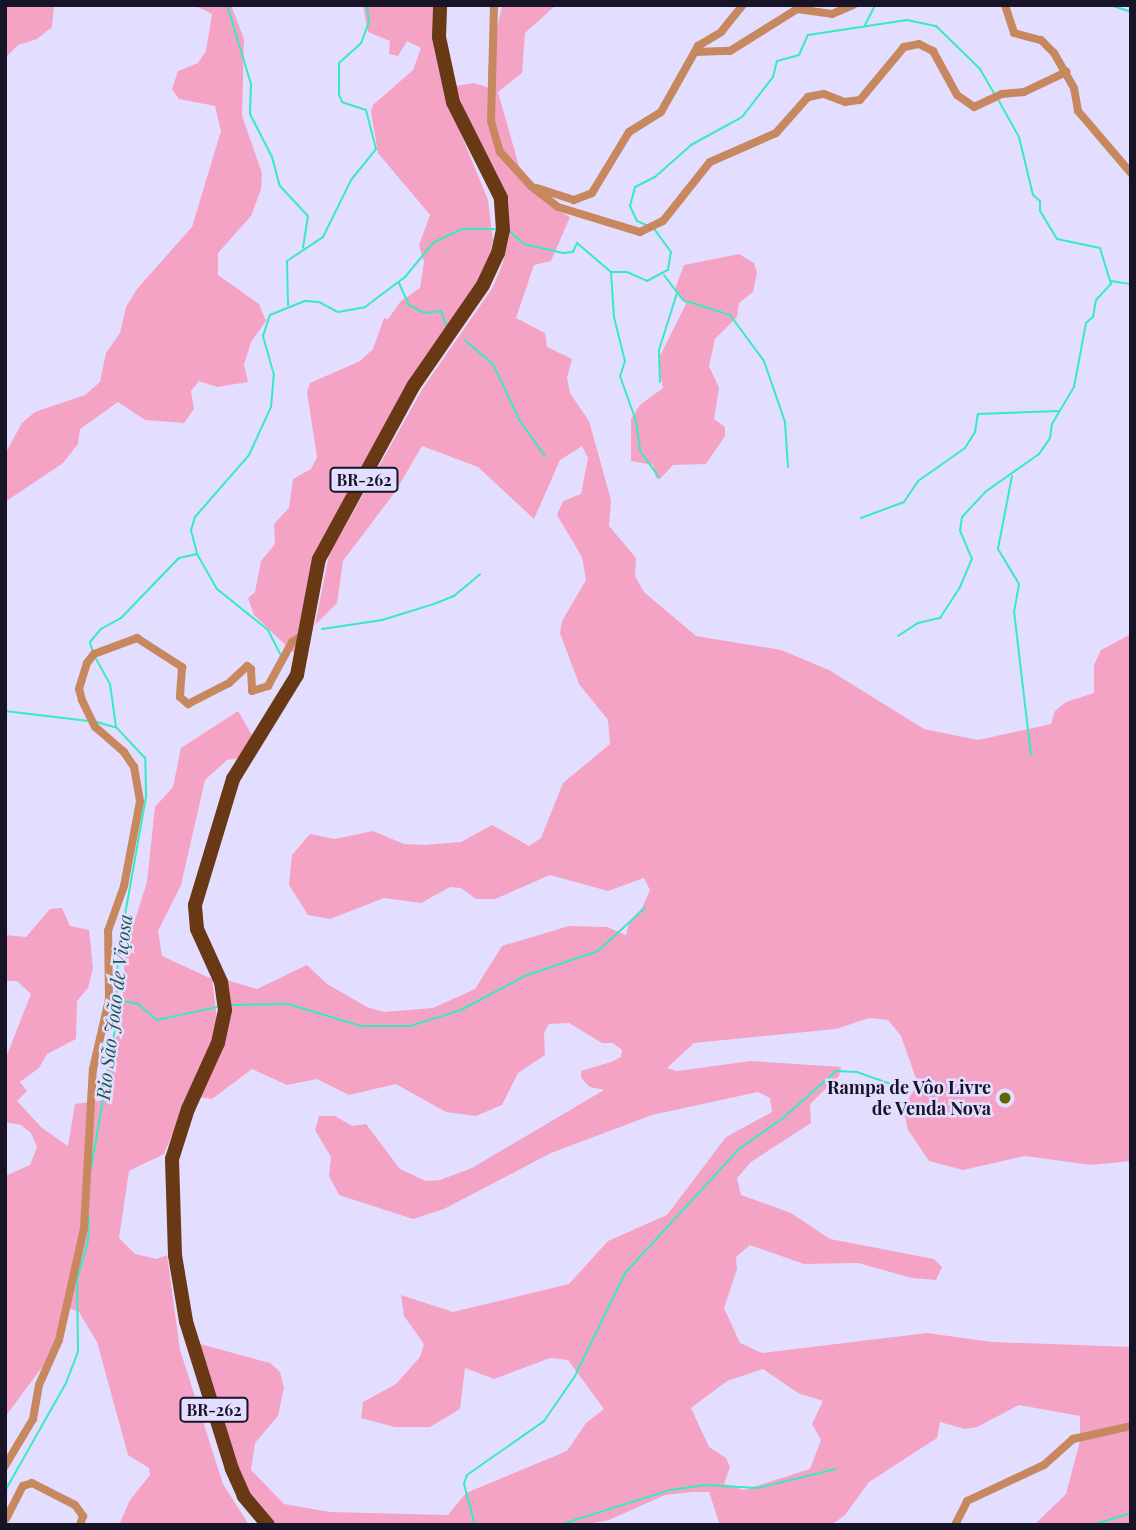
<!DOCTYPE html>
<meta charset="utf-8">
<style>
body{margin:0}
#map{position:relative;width:1136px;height:1530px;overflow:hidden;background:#e3deff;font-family:"Playfair Display",serif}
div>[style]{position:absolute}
.green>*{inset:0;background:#f4a3c5}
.stream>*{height:2px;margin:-1px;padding:0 1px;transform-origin:1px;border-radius:1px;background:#38eac1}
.street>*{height:8px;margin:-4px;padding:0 4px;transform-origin:4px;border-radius:4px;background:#c78860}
.highway>*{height:14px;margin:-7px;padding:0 7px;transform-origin:7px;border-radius:7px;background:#693815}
.dots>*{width:19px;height:19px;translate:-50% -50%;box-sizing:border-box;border:4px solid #e3deff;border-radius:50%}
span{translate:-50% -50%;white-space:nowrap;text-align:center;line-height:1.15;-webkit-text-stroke:5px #e3deff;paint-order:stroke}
.shield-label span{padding:2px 5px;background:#e3deff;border:2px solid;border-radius:5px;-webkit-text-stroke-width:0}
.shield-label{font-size:16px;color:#181427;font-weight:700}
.poi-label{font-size:18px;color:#181427;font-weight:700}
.right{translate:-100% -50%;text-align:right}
.water-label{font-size:19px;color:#155949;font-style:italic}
.frame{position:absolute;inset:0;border:7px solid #181427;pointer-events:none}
</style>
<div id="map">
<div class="green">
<div style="clip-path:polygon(5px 5px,54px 5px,52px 27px,37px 39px,18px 45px,5px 58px)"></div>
<div style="clip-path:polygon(194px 5px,231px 5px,244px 39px,242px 116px,262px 173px,261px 189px,251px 216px,218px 253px,218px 275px,259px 304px,266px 321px,251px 342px,244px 365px,248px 382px,217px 387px,199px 381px,191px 391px,194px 409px,184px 423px,145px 420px,118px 402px,80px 429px,78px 444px,63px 463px,5px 502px,5px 454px,22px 423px,35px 412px,85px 395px,100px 382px,106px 353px,120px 333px,126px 307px,137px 289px,192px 227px,221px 131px,215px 106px,179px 99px,172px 89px,178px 71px,198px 63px,206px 51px,212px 14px)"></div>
<div style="clip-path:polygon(363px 5px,435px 5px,437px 61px,444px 93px,488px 200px,493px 240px,488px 264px,317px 550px,296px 655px,254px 615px,248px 598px,255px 592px,261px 561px,275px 544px,274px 524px,289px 508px,293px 479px,311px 469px,317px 457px,307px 392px,310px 383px,360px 361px,373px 349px,384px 318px,388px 319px,401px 301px,420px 288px,424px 262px,419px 245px,430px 215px,378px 153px,371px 112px,373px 105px,413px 70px,421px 48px,407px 41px,398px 56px,389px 54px,390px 41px,368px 32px)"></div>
<div style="clip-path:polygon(evenodd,556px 5px,525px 33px,522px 73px,498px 92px,519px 166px,554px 208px,570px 217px,551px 261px,534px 265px,516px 318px,545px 333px,547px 347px,572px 359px,567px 378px,570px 393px,589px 421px,611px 500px,609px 526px,636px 558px,635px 576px,644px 592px,696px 636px,781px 650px,829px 670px,924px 729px,978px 740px,1051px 724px,1055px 711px,1066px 702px,1094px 693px,1094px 665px,1101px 650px,1131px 634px,1131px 1161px,1091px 1165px,1025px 1156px,963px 1170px,929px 1161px,908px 1130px,903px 1107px,918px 1084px,901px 1036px,888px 1020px,869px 1018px,836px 1029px,694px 1043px,667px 1068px,677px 1071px,751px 1061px,841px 1067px,839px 1076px,810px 1104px,811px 1123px,751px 1162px,737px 1178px,741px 1195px,791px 1213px,830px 1239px,934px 1259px,942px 1267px,936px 1280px,912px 1278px,858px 1263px,804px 1264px,750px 1245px,736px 1257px,737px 1269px,724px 1308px,740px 1343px,762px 1353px,927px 1333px,992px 1342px,1131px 1347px,1131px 1525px,1034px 1525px,1066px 1494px,1080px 1441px,1080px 1416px,1019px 1405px,977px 1427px,965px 1429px,940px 1422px,937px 1438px,869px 1482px,845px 1515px,831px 1525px,720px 1525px,709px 1492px,692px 1492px,665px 1495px,609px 1520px,584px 1525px,265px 1525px,258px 1518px,189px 1341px,270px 1363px,280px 1372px,284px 1388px,278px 1416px,255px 1443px,251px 1470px,284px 1504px,330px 1512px,448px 1515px,466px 1493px,567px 1451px,586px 1423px,604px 1409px,568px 1360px,550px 1358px,494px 1379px,465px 1368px,460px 1409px,430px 1427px,395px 1427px,361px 1418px,363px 1402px,396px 1384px,420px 1357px,424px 1344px,404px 1316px,401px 1295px,453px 1312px,569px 1284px,608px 1241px,667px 1215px,726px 1137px,772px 1112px,770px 1098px,758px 1092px,652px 1115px,551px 1153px,444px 1209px,413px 1219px,339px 1195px,329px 1176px,331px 1157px,315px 1130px,319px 1116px,335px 1116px,352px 1126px,366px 1124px,400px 1169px,426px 1181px,440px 1180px,472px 1168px,604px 1090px,590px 1087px,581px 1078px,581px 1071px,611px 1062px,621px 1057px,622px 1050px,613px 1043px,602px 1043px,569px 1023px,549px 1024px,544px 1033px,545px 1055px,518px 1073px,502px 1105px,476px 1116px,446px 1112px,396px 1084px,349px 1095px,317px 1079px,287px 1085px,252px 1069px,212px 1099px,199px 1097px,222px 1049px,223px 979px,257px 989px,307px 965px,327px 984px,367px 1007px,384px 1012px,433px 1008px,475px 989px,502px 946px,569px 926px,607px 927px,626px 935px,629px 922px,642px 908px,650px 890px,644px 878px,608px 891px,550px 875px,495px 899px,476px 899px,461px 888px,450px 887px,421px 903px,384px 898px,330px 919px,308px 915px,289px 885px,292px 855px,310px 834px,335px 839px,373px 831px,404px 844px,425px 845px,461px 842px,492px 825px,529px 846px,541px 838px,563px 783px,610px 744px,608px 720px,579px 684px,560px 633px,562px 621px,586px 580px,582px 557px,557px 515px,563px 501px,581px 494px,588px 458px,582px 446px,560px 460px,534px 519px,478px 467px,422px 446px,395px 492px,343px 561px,337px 603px,315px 625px,329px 555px,423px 388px,493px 287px,503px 263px,507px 228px,455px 86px,474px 83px,489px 88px,488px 68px,502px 6px,556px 5px,763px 1369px,798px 1393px,823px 1401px,812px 1424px,821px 1440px,810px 1469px,744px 1490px,724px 1484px,730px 1467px,726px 1458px,709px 1447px,691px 1408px,727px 1381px,763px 1369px)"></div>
<div style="clip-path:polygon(739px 254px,754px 263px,757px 273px,753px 292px,739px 303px,737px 317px,715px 339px,709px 366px,719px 388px,714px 419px,725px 427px,725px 436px,706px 464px,673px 465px,660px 479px,656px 478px,653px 465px,631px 461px,631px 419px,640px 405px,663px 388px,658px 360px,686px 304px,675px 289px,684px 265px)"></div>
<div style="clip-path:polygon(238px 711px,252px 735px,240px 758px,227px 760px,205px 780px,181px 885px,158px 931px,162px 956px,212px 979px,218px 1028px,164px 1154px,129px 1171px,119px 1238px,135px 1254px,157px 1259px,167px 1255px,180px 1350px,223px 1484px,249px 1525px,119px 1525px,130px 1500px,150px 1475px,149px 1468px,128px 1455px,97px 1342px,79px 1312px,69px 1308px,52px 1354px,5px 1417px,5px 1176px,30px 1165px,37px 1147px,31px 1133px,21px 1125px,5px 1122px,5px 1060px,31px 994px,17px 981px,5px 981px,5px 935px,26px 937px,50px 909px,62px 908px,70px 926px,89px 930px,93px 968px,88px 988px,77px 1001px,76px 1039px,47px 1054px,39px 1068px,20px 1082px,27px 1091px,17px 1101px,42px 1128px,68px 1146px,75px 1104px,104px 1100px,109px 1043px,121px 1033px,125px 951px,147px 882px,155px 807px,173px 787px,181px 748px)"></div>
</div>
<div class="stream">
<div style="left:227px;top:5px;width:83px;rotate:73.1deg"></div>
<div style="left:251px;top:84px;width:30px;rotate:92deg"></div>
<div style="left:250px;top:114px;width:48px;rotate:62.9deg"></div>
<div style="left:272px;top:157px;width:30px;rotate:75deg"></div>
<div style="left:280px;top:186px;width:41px;rotate:47deg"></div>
<div style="left:308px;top:216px;width:32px;rotate:99deg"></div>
<div style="left:1110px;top:5px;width:22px;rotate:18deg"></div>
<div style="left:865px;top:25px;width:22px;rotate:-63deg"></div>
<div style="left:646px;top:225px;width:10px;rotate:-156deg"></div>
<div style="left:637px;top:221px;width:17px;rotate:-115deg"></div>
<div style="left:630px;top:206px;width:20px;rotate:-75deg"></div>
<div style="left:635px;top:187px;width:22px;rotate:-27deg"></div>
<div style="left:655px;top:177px;width:48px;rotate:-41.6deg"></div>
<div style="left:691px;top:145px;width:58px;rotate:-28.8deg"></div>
<div style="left:742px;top:117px;width:51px;rotate:-52.2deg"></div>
<div style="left:773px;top:77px;width:16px;rotate:-76deg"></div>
<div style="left:777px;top:61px;width:23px;rotate:-15deg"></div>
<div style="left:799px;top:55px;width:22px;rotate:-66deg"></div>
<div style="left:808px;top:35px;width:100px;rotate:-8.6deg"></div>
<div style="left:907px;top:20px;width:30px;rotate:12deg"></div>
<div style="left:936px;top:26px;width:62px;rotate:44.3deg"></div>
<div style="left:980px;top:69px;width:28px;rotate:60deg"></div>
<div style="left:510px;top:232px;width:18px;rotate:41deg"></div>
<div style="left:524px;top:244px;width:40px;rotate:13deg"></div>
<div style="left:563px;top:253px;width:10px;rotate:-6deg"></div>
<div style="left:573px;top:252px;width:10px;rotate:-66deg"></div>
<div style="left:577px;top:243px;width:45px;rotate:40.5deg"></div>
<div style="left:611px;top:272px;width:45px;rotate:86.2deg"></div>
<div style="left:614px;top:317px;width:45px;rotate:76deg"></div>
<div style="left:625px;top:361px;width:16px;rotate:108deg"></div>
<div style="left:620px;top:376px;width:48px;rotate:70.4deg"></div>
<div style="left:636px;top:421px;width:30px;rotate:82deg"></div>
<div style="left:640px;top:451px;width:32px;rotate:54deg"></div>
<div style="left:611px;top:272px;width:16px"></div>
<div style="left:627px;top:272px;width:22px;rotate:24deg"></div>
<div style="left:647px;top:281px;width:24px;rotate:-28deg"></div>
<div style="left:668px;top:270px;width:18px;rotate:-81deg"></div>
<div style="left:671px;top:252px;width:29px;rotate:-126deg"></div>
<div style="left:664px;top:275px;width:31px;rotate:53deg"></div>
<div style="left:683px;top:300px;width:49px;rotate:17.7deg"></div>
<div style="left:730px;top:315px;width:57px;rotate:53.5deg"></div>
<div style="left:764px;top:361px;width:65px;rotate:71deg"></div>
<div style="left:785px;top:422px;width:45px;rotate:86.2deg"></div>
<div style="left:1111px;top:281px;width:20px;rotate:9deg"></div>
<div style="left:399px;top:283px;width:24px;rotate:66deg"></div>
<div style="left:409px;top:305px;width:17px;rotate:28deg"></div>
<div style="left:424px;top:313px;width:17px;rotate:-7deg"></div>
<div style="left:441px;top:311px;width:15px;rotate:70deg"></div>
<div style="left:288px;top:305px;width:44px;rotate:-91.3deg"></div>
<div style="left:287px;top:261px;width:43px;rotate:-33.7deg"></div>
<div style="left:323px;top:237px;width:64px;rotate:-63.8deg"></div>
<div style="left:351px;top:180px;width:40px;rotate:-51deg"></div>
<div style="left:376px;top:149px;width:40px;rotate:-104.4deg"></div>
<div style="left:366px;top:110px;width:25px;rotate:-162deg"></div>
<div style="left:342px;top:102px;width:9px;rotate:-111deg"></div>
<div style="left:339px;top:94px;width:31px;rotate:-90deg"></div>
<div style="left:339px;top:63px;width:30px;rotate:-42deg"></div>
<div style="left:361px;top:43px;width:22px;rotate:-69deg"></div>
<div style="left:369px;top:22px;width:17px;rotate:-97deg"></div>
<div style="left:465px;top:340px;width:37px;rotate:41deg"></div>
<div style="left:493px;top:364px;width:63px;rotate:64.7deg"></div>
<div style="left:520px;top:421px;width:43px;rotate:54.5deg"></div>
<div style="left:660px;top:382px;width:32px;rotate:-92deg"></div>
<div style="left:659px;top:350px;width:60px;rotate:-72.5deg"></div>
<div style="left:1012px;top:476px;width:74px;rotate:100.9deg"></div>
<div style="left:998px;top:549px;width:41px;rotate:59deg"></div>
<div style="left:1019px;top:584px;width:27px;rotate:100deg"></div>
<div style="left:1014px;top:611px;width:145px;rotate:83.3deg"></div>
<div style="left:861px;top:518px;width:46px;rotate:-20.4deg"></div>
<div style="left:904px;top:502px;width:25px;rotate:-56deg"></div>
<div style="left:918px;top:481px;width:57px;rotate:-35.1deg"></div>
<div style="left:965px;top:448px;width:19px;rotate:-58deg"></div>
<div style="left:975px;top:432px;width:18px;rotate:-81deg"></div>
<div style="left:978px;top:414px;width:81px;rotate:-2.1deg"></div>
<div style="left:197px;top:553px;width:24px;rotate:-105deg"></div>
<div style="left:191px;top:530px;width:14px;rotate:-73deg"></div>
<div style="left:195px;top:517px;width:82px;rotate:-48.9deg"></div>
<div style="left:249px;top:455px;width:53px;rotate:-65.4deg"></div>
<div style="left:271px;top:407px;width:32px;rotate:-85deg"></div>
<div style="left:274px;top:375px;width:41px;rotate:-105.8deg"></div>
<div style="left:263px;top:336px;width:22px;rotate:-72deg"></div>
<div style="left:270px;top:315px;width:38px;rotate:-22deg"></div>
<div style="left:305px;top:301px;width:14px;rotate:4deg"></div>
<div style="left:319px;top:302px;width:21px;rotate:28deg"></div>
<div style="left:338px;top:312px;width:27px;rotate:-10deg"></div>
<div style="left:365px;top:307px;width:50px;rotate:-36.9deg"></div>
<div style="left:405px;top:277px;width:44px;rotate:-50.5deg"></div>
<div style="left:433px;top:243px;width:32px;rotate:-26deg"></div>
<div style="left:462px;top:229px;width:33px"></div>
<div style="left:197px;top:554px;width:40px;rotate:60.3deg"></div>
<div style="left:217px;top:589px;width:65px;rotate:38.8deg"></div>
<div style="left:268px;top:630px;width:28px;rotate:63deg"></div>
<div style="left:322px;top:629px;width:61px;rotate:-8.5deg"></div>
<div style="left:382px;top:620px;width:54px;rotate:-17.1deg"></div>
<div style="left:434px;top:604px;width:22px;rotate:-22deg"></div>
<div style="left:454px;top:596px;width:34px;rotate:-40deg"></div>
<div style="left:898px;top:636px;width:24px;rotate:-33deg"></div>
<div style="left:918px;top:623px;width:23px;rotate:-13deg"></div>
<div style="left:940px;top:618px;width:37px;rotate:-57deg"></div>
<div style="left:960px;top:587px;width:30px;rotate:-67deg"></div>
<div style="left:972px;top:559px;width:30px;rotate:-113deg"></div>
<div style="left:960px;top:531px;width:14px;rotate:-82deg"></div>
<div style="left:962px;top:517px;width:34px;rotate:-47deg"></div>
<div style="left:985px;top:492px;width:66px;rotate:-35.1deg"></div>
<div style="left:1039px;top:454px;width:19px;rotate:-55deg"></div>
<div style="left:1050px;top:438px;width:14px;rotate:-82deg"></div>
<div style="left:1052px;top:424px;width:43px;rotate:-59.3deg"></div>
<div style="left:1074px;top:387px;width:65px;rotate:-79.4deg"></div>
<div style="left:1086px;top:323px;width:9px;rotate:-41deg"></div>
<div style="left:1093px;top:317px;width:17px;rotate:-80deg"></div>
<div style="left:1096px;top:300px;width:22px;rotate:-47deg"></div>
<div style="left:1111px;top:284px;width:38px;rotate:-107deg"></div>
<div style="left:1100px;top:248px;width:44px;rotate:-168.2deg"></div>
<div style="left:1057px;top:239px;width:33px;rotate:-121deg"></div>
<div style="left:1040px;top:211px;width:10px;rotate:-90deg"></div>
<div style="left:1040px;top:201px;width:9px;rotate:-139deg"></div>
<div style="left:1033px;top:195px;width:60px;rotate:-103.6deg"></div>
<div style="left:1019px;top:137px;width:41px;rotate:-119.1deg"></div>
<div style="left:93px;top:652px;width:10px;rotate:-107deg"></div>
<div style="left:90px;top:642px;width:17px;rotate:-50deg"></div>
<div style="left:101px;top:629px;width:23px;rotate:-29deg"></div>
<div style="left:121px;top:618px;width:83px;rotate:-46deg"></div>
<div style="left:179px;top:558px;width:18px;rotate:-13deg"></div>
<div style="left:5px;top:711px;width:84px;rotate:6.9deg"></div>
<div style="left:97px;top:722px;width:19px;rotate:16deg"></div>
<div style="left:118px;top:1000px;width:20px;rotate:11deg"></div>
<div style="left:138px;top:1004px;width:25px;rotate:40deg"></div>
<div style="left:157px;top:1020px;width:61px;rotate:-12.2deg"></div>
<div style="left:229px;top:1005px;width:59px;rotate:-1deg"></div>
<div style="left:288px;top:1004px;width:76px;rotate:16.8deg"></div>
<div style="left:361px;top:1026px;width:49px"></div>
<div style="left:410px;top:1026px;width:53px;rotate:-17.4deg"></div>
<div style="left:461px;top:1010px;width:72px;rotate:-28deg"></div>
<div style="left:525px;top:976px;width:77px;rotate:-18.9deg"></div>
<div style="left:598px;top:951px;width:64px;rotate:-42.5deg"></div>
<div style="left:91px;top:1169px;width:149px;rotate:-80.3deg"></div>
<div style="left:116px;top:1022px;width:68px;rotate:-88.3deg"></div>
<div style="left:118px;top:954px;width:159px;rotate:-79.9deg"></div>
<div style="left:146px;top:797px;width:39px;rotate:-91deg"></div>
<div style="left:145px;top:758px;width:42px;rotate:-133.1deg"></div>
<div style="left:116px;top:727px;width:43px;rotate:-97.9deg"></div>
<div style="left:110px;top:684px;width:31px;rotate:-119deg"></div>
<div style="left:5px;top:1491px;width:124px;rotate:-60.5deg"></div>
<div style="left:66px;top:1383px;width:34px;rotate:-69deg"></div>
<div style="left:78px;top:1351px;width:71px;rotate:-90.8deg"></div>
<div style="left:77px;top:1280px;width:41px;rotate:-74.2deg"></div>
<div style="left:88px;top:1241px;width:25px;rotate:-88deg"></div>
<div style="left:475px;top:1525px;width:42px;rotate:-105deg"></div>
<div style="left:464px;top:1484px;width:9px;rotate:-72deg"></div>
<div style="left:467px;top:1475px;width:94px;rotate:-35deg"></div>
<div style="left:544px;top:1421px;width:55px;rotate:-55.4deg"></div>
<div style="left:575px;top:1376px;width:114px;rotate:-64.1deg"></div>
<div style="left:625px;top:1273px;width:170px;rotate:-47.4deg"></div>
<div style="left:740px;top:1148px;width:51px;rotate:-34.6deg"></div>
<div style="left:782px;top:1119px;width:72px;rotate:-41.6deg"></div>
<div style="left:836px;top:1071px;width:21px;rotate:3deg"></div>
<div style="left:857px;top:1072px;width:48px;rotate:19.6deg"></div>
<div style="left:559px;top:1525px;width:116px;rotate:-17.5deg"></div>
<div style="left:670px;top:1490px;width:34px;rotate:-8deg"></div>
<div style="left:704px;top:1485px;width:54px;rotate:3.2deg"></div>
<div style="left:758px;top:1488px;width:80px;rotate:-13.7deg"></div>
<div style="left:1092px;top:1525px;width:41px;rotate:-17.1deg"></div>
</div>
<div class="street">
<div style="left:494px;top:5px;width:116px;rotate:91.5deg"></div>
<div style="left:491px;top:121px;width:32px;rotate:74deg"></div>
<div style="left:500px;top:152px;width:46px;rotate:47.6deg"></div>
<div style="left:531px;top:186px;width:34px;rotate:38deg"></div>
<div style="left:558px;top:207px;width:86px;rotate:17deg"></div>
<div style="left:640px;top:232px;width:25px;rotate:-26deg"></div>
<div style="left:663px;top:221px;width:75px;rotate:-51.5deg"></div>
<div style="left:710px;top:162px;width:72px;rotate:-23.7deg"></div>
<div style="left:776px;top:133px;width:48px;rotate:-48.4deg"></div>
<div style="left:808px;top:97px;width:16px;rotate:-11deg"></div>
<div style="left:824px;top:94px;width:22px;rotate:21deg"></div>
<div style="left:845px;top:102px;width:15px;rotate:-8deg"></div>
<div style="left:860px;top:100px;width:69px;rotate:-50.3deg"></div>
<div style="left:904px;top:47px;width:15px;rotate:-11deg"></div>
<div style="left:919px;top:44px;width:16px;rotate:27deg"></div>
<div style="left:933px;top:51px;width:50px;rotate:61.4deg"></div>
<div style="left:957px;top:95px;width:21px;rotate:35deg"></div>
<div style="left:974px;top:107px;width:31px;rotate:-25deg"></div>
<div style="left:1002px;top:94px;width:22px;rotate:-5deg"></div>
<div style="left:1024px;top:92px;width:47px;rotate:-25.5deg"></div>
<div style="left:1005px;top:5px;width:29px;rotate:72deg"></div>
<div style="left:1014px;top:33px;width:28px;rotate:15deg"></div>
<div style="left:1041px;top:40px;width:18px;rotate:45deg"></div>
<div style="left:1054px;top:53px;width:40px;rotate:60.3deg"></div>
<div style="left:1074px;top:88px;width:23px;rotate:80deg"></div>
<div style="left:1078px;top:111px;width:82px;rotate:49.5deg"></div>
<div style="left:695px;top:52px;width:35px;rotate:-2deg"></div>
<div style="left:730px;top:51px;width:79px;rotate:-32.1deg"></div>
<div style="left:797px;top:9px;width:35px;rotate:8deg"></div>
<div style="left:832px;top:14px;width:23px;rotate:-23deg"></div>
<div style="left:537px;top:188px;width:39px;rotate:18deg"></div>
<div style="left:574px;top:200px;width:19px;rotate:-21deg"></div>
<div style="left:592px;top:193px;width:71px;rotate:-58.8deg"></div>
<div style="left:629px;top:132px;width:38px;rotate:-32deg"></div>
<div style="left:661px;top:112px;width:76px;rotate:-60.7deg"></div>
<div style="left:698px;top:46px;width:27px;rotate:-31deg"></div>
<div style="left:721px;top:32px;width:35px;rotate:-51deg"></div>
<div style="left:5px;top:1466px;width:55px;rotate:-59.2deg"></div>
<div style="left:33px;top:1419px;width:35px;rotate:-80deg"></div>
<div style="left:39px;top:1385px;width:49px;rotate:-66deg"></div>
<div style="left:59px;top:1340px;width:115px;rotate:-77.4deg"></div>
<div style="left:84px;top:1228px;width:159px;rotate:-86.8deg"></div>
<div style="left:93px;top:1069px;width:72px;rotate:-77.1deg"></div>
<div style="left:109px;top:999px;width:68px;rotate:-90.8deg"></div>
<div style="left:108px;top:931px;width:48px;rotate:-70.4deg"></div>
<div style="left:124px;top:886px;width:86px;rotate:-79.3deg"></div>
<div style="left:140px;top:801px;width:35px;rotate:-100deg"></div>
<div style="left:134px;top:767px;width:18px;rotate:-124deg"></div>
<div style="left:124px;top:752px;width:38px;rotate:-139deg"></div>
<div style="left:95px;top:727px;width:30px;rotate:-116deg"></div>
<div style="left:82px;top:700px;width:11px;rotate:-105deg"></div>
<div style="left:79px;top:689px;width:27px;rotate:-73deg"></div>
<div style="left:87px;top:663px;width:11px;rotate:-52deg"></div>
<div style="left:94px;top:654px;width:46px;rotate:-20.4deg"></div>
<div style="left:137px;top:638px;width:54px;rotate:32.8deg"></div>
<div style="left:182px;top:667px;width:30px;rotate:94deg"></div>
<div style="left:180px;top:697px;width:11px;rotate:41deg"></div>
<div style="left:188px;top:704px;width:46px;rotate:-27.1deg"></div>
<div style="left:229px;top:683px;width:25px;rotate:-43deg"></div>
<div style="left:247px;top:666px;width:5px;rotate:37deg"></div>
<div style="left:251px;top:669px;width:22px;rotate:87deg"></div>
<div style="left:252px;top:691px;width:17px;rotate:-17deg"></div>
<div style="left:268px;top:686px;width:50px;rotate:-61.4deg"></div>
<div style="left:292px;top:642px;width:15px;rotate:-32deg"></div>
<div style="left:6px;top:1519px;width:37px;rotate:-63deg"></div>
<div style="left:23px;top:1486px;width:9px;rotate:-18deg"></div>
<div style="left:32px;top:1483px;width:48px;rotate:27.1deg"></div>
<div style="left:75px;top:1505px;width:14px;rotate:54deg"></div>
<div style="left:83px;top:1516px;width:9px;rotate:108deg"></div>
<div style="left:955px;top:1525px;width:27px;rotate:-63deg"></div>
<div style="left:967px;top:1501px;width:85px;rotate:-25.1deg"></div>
<div style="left:1044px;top:1465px;width:39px;rotate:-42deg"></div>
<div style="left:1073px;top:1439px;width:59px;rotate:-12.6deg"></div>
</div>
<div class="highway">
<div style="left:268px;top:1525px;width:38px;rotate:-130deg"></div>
<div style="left:244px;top:1496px;width:30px;rotate:-114deg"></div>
<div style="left:232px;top:1469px;width:155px;rotate:-107.3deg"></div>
<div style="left:186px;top:1321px;width:67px;rotate:-99.5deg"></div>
<div style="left:175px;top:1255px;width:96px;rotate:-91.8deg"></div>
<div style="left:172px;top:1159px;width:52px;rotate:-72.3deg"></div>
<div style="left:188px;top:1109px;width:72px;rotate:-65.6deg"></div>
<div style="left:218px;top:1043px;width:34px;rotate:-78deg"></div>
<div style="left:225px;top:1010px;width:28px;rotate:-98deg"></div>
<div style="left:221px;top:982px;width:58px;rotate:-114.4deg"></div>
<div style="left:197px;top:929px;width:24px;rotate:-95deg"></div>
<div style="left:195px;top:905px;width:132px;rotate:-73.2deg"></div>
<div style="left:233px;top:779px;width:122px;rotate:-58.4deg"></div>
<div style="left:297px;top:675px;width:118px;rotate:-79.3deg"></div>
<div style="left:319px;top:559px;width:198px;rotate:-61.4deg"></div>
<div style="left:414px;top:385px;width:121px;rotate:-55.4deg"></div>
<div style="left:483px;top:285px;width:35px;rotate:-65deg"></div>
<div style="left:498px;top:253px;width:24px;rotate:-78deg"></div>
<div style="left:503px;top:230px;width:32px;rotate:-94deg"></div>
<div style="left:501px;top:198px;width:107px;rotate:-116.6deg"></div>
<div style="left:453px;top:102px;width:66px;rotate:-102.2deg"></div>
<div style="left:439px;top:37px;width:32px;rotate:-88deg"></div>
</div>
<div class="dots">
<div style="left:1005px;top:1098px;background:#616603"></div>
</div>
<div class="shield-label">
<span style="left:364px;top:480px">BR-262</span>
<span style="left:214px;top:1410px">BR-262</span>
</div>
<div class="poi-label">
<span class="right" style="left:991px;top:1098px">Rampa de Vôo Livre<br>de Venda Nova</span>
</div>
<div class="water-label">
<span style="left:114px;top:1007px;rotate:-83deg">Rio São João de Viçosa</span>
</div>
<div class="frame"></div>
</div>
